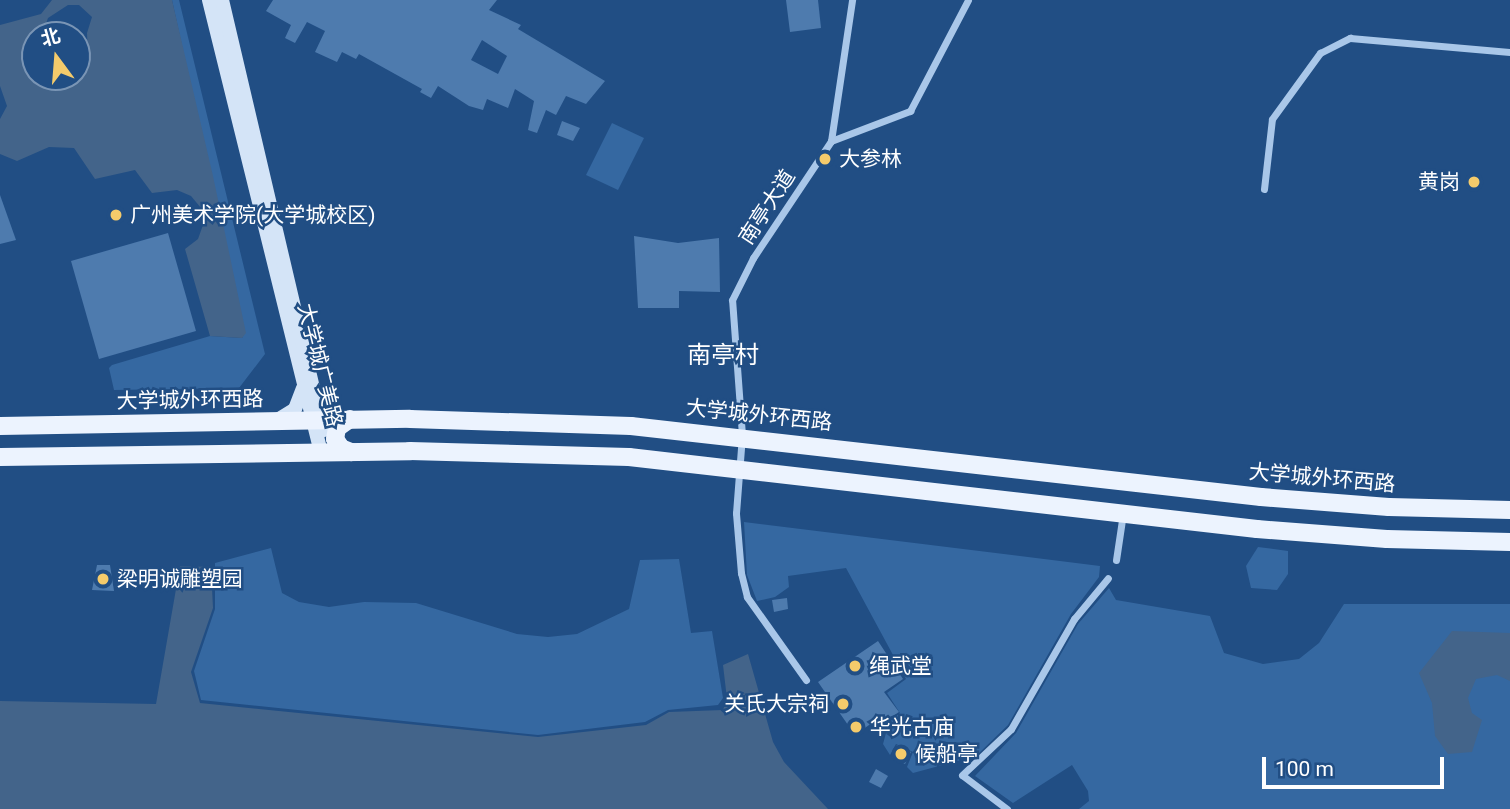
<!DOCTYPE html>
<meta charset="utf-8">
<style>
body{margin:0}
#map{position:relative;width:1510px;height:809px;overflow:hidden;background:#214e84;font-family:Roboto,"Noto Sans SC",sans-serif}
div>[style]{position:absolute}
.green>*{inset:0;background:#3568a1}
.water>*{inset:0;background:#43648a}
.building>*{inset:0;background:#4e7bae}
.street>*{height:7px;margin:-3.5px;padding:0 3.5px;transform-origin:3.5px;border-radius:3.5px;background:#a9c7e9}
.secondary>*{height:14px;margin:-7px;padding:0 7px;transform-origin:7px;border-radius:7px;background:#d4e4f7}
.primary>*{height:18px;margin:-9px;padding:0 9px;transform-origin:9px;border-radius:9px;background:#ecf3fe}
.dots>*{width:19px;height:19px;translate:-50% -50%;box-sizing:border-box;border:4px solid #214e84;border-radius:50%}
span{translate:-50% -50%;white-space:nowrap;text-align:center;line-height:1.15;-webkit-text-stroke:5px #214e84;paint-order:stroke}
.poi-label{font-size:21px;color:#fff}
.left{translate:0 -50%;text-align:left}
.right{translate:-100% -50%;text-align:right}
.street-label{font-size:21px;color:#fff}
.quarter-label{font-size:24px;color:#fff}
.north{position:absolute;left:21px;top:21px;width:70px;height:70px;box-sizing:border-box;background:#214e84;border:2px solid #7a95b5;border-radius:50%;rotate:344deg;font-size:19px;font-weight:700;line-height:28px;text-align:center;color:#fff}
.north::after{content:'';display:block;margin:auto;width:24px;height:32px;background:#f5cb6b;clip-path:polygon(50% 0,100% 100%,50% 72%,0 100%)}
.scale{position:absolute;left:1262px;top:757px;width:182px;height:32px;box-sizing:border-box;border:4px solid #fff;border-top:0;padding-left:9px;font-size:21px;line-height:24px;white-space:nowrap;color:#fff;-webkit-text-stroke:5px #214e84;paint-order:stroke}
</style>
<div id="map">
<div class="green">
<div style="clip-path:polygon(172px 0,179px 0,265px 354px,239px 388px,114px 390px,109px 368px,112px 365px,210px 336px,242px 338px,245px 332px)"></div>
<div style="clip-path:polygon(612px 123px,644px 138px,618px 190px,586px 175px)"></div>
<div style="clip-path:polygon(744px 522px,1100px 566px,1099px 577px,1071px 614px,1008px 725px,976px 756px,913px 773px,907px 767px,913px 752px,896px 744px,890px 755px,883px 744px,889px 722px,900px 713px,887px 693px,906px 679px,846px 568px,788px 576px,789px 587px,775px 597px,757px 601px,747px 575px)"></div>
<div style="clip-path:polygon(1258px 547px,1288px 551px,1288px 574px,1277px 590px,1251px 588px,1246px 566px)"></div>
<div style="clip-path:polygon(271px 548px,282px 593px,299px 602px,329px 607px,364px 602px,416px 603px,517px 634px,548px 637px,577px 634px,629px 609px,640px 560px,679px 559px,691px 633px,712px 631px,723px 698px,718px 705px,668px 710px,645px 722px,538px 735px,201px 700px,194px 671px,215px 609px,215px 563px)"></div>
<div style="clip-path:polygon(1109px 588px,1116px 600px,1210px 616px,1224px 653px,1263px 664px,1299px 659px,1319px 643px,1344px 604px,1510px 604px,1510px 809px,1079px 809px,1089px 801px,1088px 791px,1072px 765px,1013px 803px,975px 776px,1016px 733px,1078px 624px)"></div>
</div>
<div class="water">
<div style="clip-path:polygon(evenodd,52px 0,172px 0,213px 176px,246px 333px,242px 338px,210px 336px,185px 249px,198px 239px,203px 225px,201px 208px,191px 196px,177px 190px,152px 193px,135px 170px,95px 179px,74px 148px,49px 147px,17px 161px,0 154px,0 119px,7px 106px,0 86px,0 25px,41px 14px,52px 0,68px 5px,79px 5px,92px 17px,87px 33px,88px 61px,77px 77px,35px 77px,35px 35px,42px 35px,48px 18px,68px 5px)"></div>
<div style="clip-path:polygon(180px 566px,211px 567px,213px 608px,191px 672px,200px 703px,538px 737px,646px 725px,669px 712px,723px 710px,727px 699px,723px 665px,748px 654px,773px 742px,784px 762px,828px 809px,0 809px,0 701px,156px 704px)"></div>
<div style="clip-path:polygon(1452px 631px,1510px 633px,1510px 681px,1497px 675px,1476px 679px,1468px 698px,1472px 713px,1482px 720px,1472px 752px,1448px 754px,1435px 736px,1432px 703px,1419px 673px)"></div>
</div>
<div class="building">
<div style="clip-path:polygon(evenodd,273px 0,497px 0,489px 10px,521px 25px,518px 29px,605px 81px,586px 104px,566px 96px,556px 115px,546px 110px,537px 133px,528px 130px,534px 101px,515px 89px,508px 108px,487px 99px,483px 110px,469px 106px,438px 86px,431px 98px,420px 92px,422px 89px,359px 54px,356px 59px,342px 52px,337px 62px,315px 52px,325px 31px,307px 22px,295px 43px,285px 38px,291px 25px,266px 11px,273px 0,482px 40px,507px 56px,498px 74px,471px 60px,482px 40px)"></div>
<div style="clip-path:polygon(786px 0,818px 0,821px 28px,790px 32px)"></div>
<div style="clip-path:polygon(562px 121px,580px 128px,573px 141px,557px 135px)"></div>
<div style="clip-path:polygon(0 195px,16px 240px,0 244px)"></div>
<div style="clip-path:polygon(168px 233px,196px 331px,99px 359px,71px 261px)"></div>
<div style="clip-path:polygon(634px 236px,678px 243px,719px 238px,720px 292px,679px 291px,679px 308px,638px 308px)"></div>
<div style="clip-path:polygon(97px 565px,110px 565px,114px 591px,92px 590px)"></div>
<div style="clip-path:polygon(787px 598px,788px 609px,774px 612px,772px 600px)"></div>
<div style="clip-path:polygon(878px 641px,903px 679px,884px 692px,899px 712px,887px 720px,883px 715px,855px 735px,818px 682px)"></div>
<div style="clip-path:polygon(897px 745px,911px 752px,905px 764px,892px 757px)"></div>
<div style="clip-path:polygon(876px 769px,888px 776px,881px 788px,869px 782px)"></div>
</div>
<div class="street">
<div style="left:831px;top:141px;width:85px;rotate:-20.8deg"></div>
<div style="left:910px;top:111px;width:125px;rotate:-62.4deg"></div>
<div style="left:1264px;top:189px;width:70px;rotate:-83.5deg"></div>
<div style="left:1272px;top:119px;width:82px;rotate:-54deg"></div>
<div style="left:1320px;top:53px;width:34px;rotate:-27deg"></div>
<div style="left:1350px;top:38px;width:161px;rotate:5deg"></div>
<div style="left:1116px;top:560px;width:48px;rotate:-81.5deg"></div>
<div style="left:806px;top:680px;width:102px;rotate:-125.4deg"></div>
<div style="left:747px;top:597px;width:25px;rotate:-104deg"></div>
<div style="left:741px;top:573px;width:60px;rotate:-94.8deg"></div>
<div style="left:736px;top:513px;width:78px;rotate:-85.6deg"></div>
<div style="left:742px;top:435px;width:135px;rotate:-94.2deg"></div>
<div style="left:732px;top:300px;width:47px;rotate:-63.4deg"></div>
<div style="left:753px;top:258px;width:141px;rotate:-56.3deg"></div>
<div style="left:831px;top:141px;width:143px;rotate:-81.5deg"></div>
<div style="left:1007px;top:809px;width:56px;rotate:-142.9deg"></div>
<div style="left:962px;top:775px;width:67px;rotate:-43.2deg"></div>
<div style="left:1011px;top:729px;width:127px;rotate:-60.2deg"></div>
<div style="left:1074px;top:619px;width:53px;rotate:-50.3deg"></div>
</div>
<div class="secondary">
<div style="left:209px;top:0;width:466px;rotate:76.1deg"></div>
<div style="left:222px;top:0;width:442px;rotate:76.8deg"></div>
<div style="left:276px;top:421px;width:22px;rotate:-32deg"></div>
<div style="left:295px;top:409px;width:22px;rotate:-69deg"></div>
</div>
<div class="primary">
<div style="left:350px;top:419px;width:16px;rotate:145deg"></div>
<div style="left:337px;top:428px;width:11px;rotate:100deg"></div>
<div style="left:335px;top:439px;width:11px;rotate:56deg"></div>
<div style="left:341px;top:448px;width:11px;rotate:22deg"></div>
<div style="left:0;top:426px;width:410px;rotate:-1deg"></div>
<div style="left:410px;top:419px;width:221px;rotate:1.8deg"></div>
<div style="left:631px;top:426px;width:634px;rotate:6.43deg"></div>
<div style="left:1261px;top:497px;width:128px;rotate:4.5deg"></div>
<div style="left:1389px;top:507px;width:121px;rotate:1.4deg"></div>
<div style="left:0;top:457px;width:410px;rotate:-0.8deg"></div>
<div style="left:410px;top:451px;width:219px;rotate:1.6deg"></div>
<div style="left:629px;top:457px;width:632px;rotate:6.54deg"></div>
<div style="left:1257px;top:529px;width:130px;rotate:4.4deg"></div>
<div style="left:1387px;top:539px;width:123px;rotate:1.4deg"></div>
</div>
<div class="dots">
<div style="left:825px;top:159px;background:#f5cb6b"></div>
<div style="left:1474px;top:182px;background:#f5cb6b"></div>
<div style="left:116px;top:215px;background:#f5cb6b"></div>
<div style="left:103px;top:579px;background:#f5cb6b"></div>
<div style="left:855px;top:666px;background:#f5cb6b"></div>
<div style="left:843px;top:704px;background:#f5cb6b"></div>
<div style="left:856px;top:727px;background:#f5cb6b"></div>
<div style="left:901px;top:754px;background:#f5cb6b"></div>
</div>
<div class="poi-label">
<span class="left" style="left:839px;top:159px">大参林</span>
<span class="right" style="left:1460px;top:182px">黄岗</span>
<span class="left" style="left:130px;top:215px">广州美术学院(大学城校区)</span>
<span class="left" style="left:117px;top:579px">梁明诚雕塑园</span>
<span class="left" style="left:869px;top:666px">绳武堂</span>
<span class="right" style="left:829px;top:704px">关氏大宗祠</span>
<span class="left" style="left:870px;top:727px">华光古庙</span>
<span class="left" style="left:915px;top:754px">候船亭</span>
</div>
<div class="street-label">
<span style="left:767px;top:207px;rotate:-57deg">南亭大道</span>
<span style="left:320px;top:365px;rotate:76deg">大学城广美路</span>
<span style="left:190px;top:400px;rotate:-1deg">大学城外环西路</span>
<span style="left:759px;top:415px;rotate:6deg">大学城外环西路</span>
<span style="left:1322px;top:478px;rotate:5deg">大学城外环西路</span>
</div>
<div class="quarter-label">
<span style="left:723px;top:356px">南亭村</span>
</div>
<div class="north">北</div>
<div class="scale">100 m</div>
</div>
